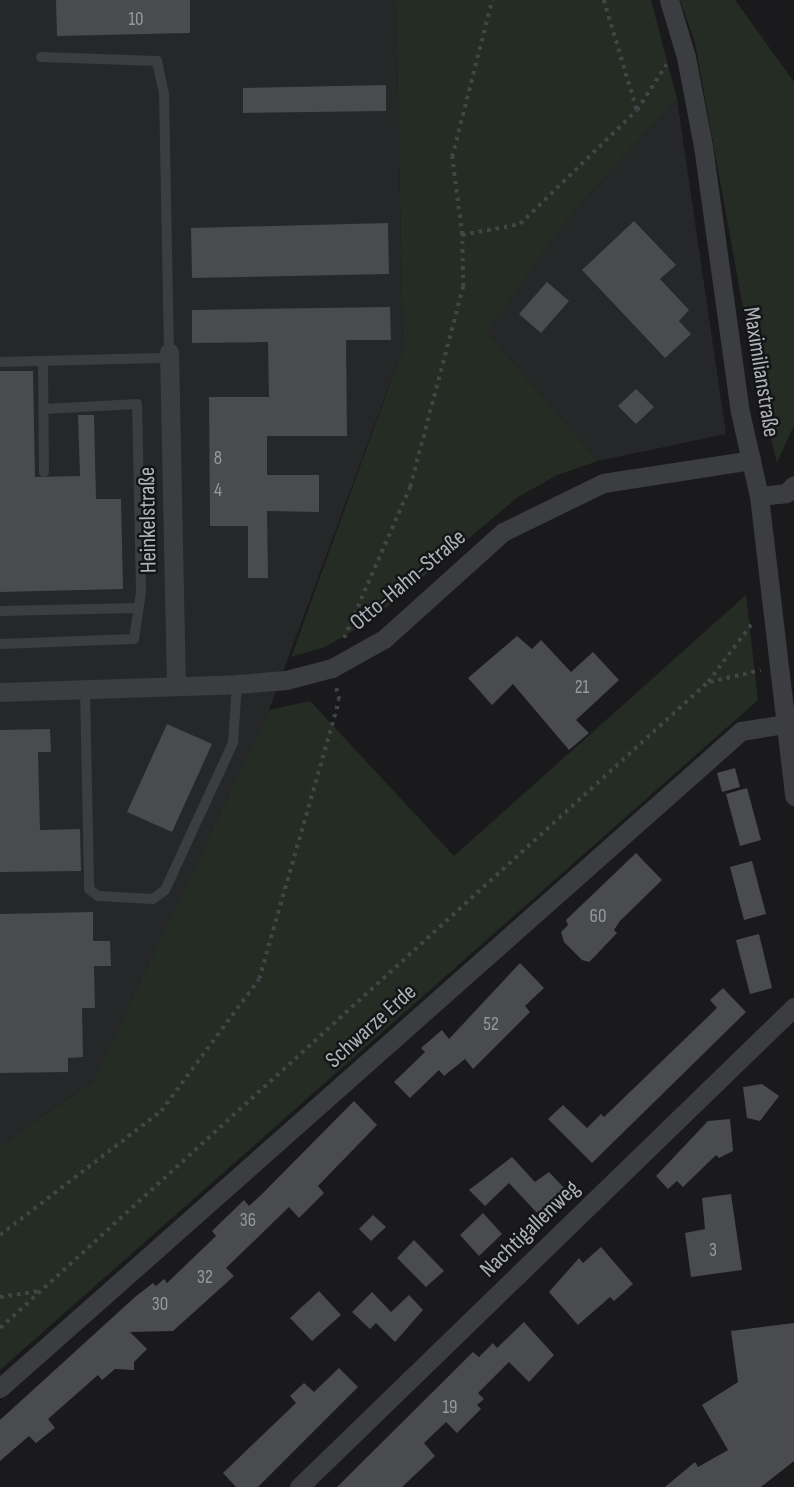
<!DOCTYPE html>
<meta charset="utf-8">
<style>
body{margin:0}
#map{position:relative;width:794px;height:1487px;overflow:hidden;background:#1a1a1c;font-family:"Sofia Sans Condensed",sans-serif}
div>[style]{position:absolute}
.built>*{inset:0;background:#262729}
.green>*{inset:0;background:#252c24}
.building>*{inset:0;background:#494b4e}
.path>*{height:3.5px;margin-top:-1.75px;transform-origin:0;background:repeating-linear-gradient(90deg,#424447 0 3.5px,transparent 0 8.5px)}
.lane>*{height:10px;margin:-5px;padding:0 5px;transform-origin:5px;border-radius:5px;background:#3b3d40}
.street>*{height:19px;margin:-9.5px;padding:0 9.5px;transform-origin:9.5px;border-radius:9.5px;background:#3b3d40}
span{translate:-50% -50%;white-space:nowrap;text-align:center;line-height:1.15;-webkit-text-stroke:5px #151517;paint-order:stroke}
.number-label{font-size:19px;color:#959a9f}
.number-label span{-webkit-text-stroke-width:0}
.street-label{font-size:23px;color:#aeb4ba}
</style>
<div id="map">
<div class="built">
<div style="clip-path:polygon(0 0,396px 0,403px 348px,269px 710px,93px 1081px,0 1146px)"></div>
<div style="clip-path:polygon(677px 99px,726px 434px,598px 461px,487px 332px,572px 213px)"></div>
</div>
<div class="green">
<div style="clip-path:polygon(396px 0,651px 0,677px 99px,572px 213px,487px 332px,598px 461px,557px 475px,518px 497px,372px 620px,325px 647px,291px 657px,403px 348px)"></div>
<div style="clip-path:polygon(680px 0,735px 0,794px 82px,794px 425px,777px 463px,755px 374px,695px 43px)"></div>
<div style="clip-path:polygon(746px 595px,758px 700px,0 1370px,0 1146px,93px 1081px,269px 710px,310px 701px,454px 856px)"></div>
</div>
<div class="building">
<div style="clip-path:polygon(56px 0,190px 0,190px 33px,57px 36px)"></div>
<div style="clip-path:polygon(386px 85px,386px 111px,243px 113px,243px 88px)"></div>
<div style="clip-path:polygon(634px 221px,676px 265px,660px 279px,689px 310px,679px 321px,691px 334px,665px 358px,582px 270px)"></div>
<div style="clip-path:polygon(388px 223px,389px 274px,192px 278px,191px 228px)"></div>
<div style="clip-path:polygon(547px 282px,569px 301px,541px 333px,519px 314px)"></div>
<div style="clip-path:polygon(390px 307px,391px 340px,346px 340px,347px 436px,267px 436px,267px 475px,319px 475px,319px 512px,267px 511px,268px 578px,248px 578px,248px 526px,210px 526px,209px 397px,269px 397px,268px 342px,192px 343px,192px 310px)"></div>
<div style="clip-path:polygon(0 371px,33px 371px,35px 477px,80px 476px,78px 415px,94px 415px,96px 499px,121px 499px,123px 589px,0 592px)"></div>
<div style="clip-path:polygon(636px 389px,654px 407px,636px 424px,618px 406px)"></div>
<div style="clip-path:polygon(517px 636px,532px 649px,541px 640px,571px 672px,593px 652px,619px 680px,576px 720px,589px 733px,569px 750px,513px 684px,492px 705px,468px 678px)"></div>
<div style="clip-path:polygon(167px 724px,212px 744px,172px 832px,127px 812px)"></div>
<div style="clip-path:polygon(50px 729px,51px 752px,38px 752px,40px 830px,80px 829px,81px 871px,0 872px,0 730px)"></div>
<div style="clip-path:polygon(735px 768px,740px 787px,722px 792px,717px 773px)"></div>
<div style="clip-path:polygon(747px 788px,761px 840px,740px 846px,726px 794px)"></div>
<div style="clip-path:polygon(636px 853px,662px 880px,620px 921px,614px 930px,617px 933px,598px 953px,589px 962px,582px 960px,564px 942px,561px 932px,568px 925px,566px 920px)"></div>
<div style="clip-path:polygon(752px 861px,766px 914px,744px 920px,730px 867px)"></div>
<div style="clip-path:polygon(93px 912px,93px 941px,110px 941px,111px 966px,94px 966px,95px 1008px,82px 1008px,83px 1057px,68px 1058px,68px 1072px,0 1073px,0 914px)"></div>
<div style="clip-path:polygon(759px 934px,772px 988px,750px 994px,736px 940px)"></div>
<div style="clip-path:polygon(520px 963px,544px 988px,525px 1006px,530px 1012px,473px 1069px,465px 1059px,444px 1076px,439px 1070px,410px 1098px,394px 1082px,425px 1052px,421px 1048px,442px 1030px,449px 1039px)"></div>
<div style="clip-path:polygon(723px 988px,746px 1012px,592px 1163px,548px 1119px,563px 1105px,587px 1128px,601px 1114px,604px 1117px,717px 1008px,710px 1000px)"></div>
<div style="clip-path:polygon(762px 1084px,779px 1096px,760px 1121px,747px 1118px,743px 1087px)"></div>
<div style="clip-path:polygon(354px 1101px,377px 1125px,318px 1186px,324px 1193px,299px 1218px,289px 1207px,226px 1268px,234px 1276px,173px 1331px,130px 1332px,147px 1349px,134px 1362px,134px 1370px,115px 1369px,102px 1380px,98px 1375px,48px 1419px,55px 1428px,36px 1443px,29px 1436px,0 1461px,0 1420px,135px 1297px,153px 1283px,156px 1286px,164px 1279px,167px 1283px,216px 1236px,212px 1231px,244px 1200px,249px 1206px,261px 1195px)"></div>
<div style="clip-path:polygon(730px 1119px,733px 1151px,719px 1158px,716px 1155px,683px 1187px,677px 1181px,668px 1189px,656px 1176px,708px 1121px)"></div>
<div style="clip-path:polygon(512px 1157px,535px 1182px,549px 1172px,565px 1189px,538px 1214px,509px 1183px,485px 1206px,469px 1190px)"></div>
<div style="clip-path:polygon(731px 1194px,742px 1270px,691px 1277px,685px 1233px,705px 1229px,702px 1198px)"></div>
<div style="clip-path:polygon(483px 1213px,502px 1234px,479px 1256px,460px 1235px)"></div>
<div style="clip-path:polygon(373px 1215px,386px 1227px,371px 1241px,359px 1229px)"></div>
<div style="clip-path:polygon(414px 1240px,444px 1271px,426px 1287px,397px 1258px)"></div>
<div style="clip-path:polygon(601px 1247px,633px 1284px,614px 1301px,610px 1297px,578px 1325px,549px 1292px,579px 1258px,583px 1263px)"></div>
<div style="clip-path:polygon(319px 1291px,341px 1315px,312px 1341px,290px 1318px)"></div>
<div style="clip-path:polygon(372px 1292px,391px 1312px,409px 1295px,423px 1310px,395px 1342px,376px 1323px,370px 1329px,352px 1312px)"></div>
<div style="clip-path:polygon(524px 1322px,554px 1355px,529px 1382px,509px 1362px,478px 1393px,484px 1399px,477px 1405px,481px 1409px,457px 1433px,446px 1422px,424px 1443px,435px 1456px,402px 1487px,337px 1487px,473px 1352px,479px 1357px,493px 1343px,497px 1348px)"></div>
<div style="clip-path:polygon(794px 1323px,794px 1461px,761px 1487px,665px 1487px,695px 1462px,698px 1467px,728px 1450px,702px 1405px,738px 1382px,731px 1331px)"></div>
<div style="clip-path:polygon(339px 1368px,358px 1387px,258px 1487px,236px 1487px,223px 1473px,296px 1403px,290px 1396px,304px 1383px,314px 1392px)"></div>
</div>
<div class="path">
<div style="left:604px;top:0;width:115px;rotate:73.3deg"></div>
<div style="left:637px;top:110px;width:54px;rotate:-57.2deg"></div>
<div style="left:462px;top:235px;width:59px;rotate:-10.7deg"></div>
<div style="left:520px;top:224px;width:163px;rotate:-44.3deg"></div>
<div style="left:344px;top:638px;width:165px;rotate:-66.4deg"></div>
<div style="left:410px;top:487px;width:207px;rotate:-75.2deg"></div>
<div style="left:463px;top:287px;width:52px;rotate:-91.1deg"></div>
<div style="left:462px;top:235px;width:79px;rotate:-97.3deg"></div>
<div style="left:452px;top:157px;width:162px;rotate:-75.7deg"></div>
<div style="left:710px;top:682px;width:52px;rotate:-13.2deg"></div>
<div style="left:0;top:1235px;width:203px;rotate:-37.6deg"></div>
<div style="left:161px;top:1111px;width:164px;rotate:-53.4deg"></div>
<div style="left:259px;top:979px;width:290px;rotate:-74deg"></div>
<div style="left:339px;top:700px;width:12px;rotate:-104deg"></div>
<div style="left:0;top:1297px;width:40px;rotate:-8.5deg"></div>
<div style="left:0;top:1328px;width:958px;rotate:-42.38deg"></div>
<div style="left:708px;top:682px;width:75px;rotate:-53.1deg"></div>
</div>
<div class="lane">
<div style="left:41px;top:57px;width:116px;rotate:2deg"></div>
<div style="left:157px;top:61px;width:33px;rotate:78deg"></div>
<div style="left:164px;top:93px;width:259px;rotate:88.9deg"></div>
<div style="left:43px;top:361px;width:111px;rotate:89.5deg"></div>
<div style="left:0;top:362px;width:169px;rotate:-1.4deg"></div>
<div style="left:0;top:611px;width:138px;rotate:-1.2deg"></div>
<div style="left:0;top:644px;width:134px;rotate:-2.1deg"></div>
<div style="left:134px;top:639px;width:48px;rotate:-81.5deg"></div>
<div style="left:141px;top:592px;width:188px;rotate:-91.2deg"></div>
<div style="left:137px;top:404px;width:93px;rotate:176.9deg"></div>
<div style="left:85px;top:690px;width:199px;rotate:88.8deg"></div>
<div style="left:89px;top:889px;width:11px;rotate:38deg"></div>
<div style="left:98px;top:896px;width:55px;rotate:3.1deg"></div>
<div style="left:153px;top:899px;width:15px;rotate:-37deg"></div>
<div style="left:165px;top:890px;width:162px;rotate:-65.2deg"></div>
<div style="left:233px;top:743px;width:59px;rotate:-86.1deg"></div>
</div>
<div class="street">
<div style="left:669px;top:0;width:59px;rotate:73.4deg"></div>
<div style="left:686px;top:57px;width:91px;rotate:79.2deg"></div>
<div style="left:703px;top:146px;width:269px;rotate:82.1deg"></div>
<div style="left:740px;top:412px;width:86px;rotate:77.3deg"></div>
<div style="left:759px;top:496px;width:302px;rotate:83.3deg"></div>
<div style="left:169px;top:352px;width:334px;rotate:88.8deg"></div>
<div style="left:759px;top:496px;width:27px;rotate:-6deg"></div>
<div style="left:786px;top:493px;width:11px;rotate:-45deg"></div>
<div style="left:0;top:692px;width:237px;rotate:-1.9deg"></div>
<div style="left:237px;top:684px;width:49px;rotate:-4.7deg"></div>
<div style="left:286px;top:680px;width:48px;rotate:-14.6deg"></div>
<div style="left:332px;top:668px;width:60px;rotate:-29.1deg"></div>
<div style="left:384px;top:639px;width:160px;rotate:-42deg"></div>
<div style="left:503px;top:532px;width:111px;rotate:-26.1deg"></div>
<div style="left:603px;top:483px;width:150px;rotate:-8.8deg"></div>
<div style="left:0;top:1388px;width:990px;rotate:-41.56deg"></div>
<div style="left:741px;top:731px;width:45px;rotate:-9deg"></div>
<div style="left:299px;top:1487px;width:690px;rotate:-44.12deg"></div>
</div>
<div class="number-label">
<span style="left:136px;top:20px">10</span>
<span style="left:218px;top:459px">8</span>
<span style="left:218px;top:491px">4</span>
<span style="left:582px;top:688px">21</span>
<span style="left:598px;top:917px">60</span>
<span style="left:491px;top:1025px">52</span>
<span style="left:248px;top:1221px">36</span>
<span style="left:713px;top:1251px">3</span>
<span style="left:205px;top:1278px">32</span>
<span style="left:160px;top:1305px">30</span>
<span style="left:450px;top:1408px">19</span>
</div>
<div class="street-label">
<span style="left:761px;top:372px;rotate:81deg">Maximilianstraße</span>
<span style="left:148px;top:520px;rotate:-91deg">Heinkelstraße</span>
<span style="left:408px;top:580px;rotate:-40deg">Otto-Hahn-Straße</span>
<span style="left:371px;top:1026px;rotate:-42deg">Schwarze Erde</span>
<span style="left:530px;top:1229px;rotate:-44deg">Nachtigallenweg</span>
</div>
</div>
